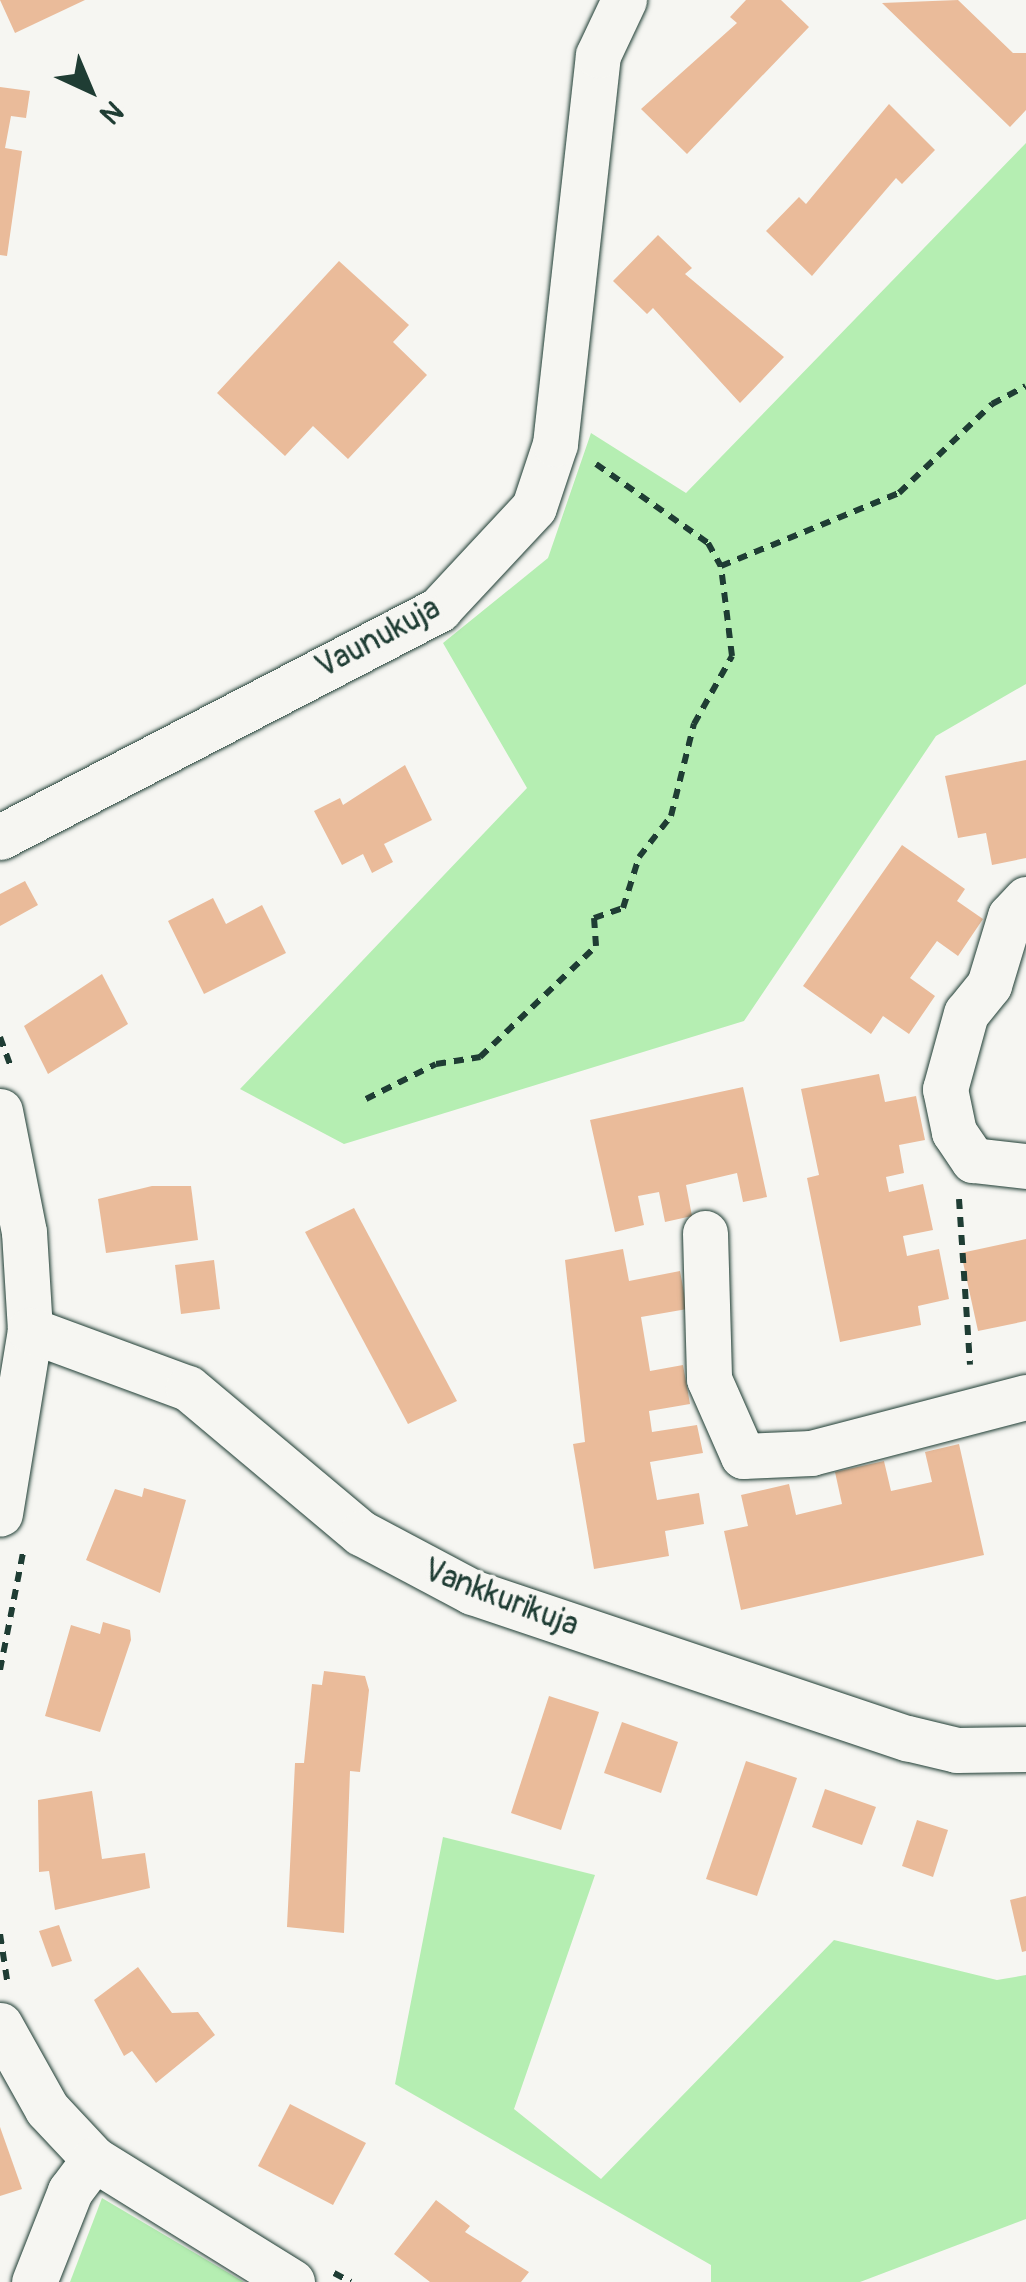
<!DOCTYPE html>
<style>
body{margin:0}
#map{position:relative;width:1026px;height:2282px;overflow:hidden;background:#f6f6f2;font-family:Pangolin,sans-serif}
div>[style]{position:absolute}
.green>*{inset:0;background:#b5eeb2}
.building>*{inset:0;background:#eabb9a}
.path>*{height:6px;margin-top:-3px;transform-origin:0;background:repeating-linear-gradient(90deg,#1f3d34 0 10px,transparent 0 18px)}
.roads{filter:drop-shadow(0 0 2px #1f3d34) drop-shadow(0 0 2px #1f3d34)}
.minor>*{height:45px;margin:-22.5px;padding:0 22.5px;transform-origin:22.5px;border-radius:22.5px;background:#f6f6f2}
span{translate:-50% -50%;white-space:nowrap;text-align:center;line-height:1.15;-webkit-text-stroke:8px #f6f6f2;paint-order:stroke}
.street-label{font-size:32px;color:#1f3d34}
.north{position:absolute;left:40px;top:40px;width:100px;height:100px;-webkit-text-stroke:8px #f6f6f2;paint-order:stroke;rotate:136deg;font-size:28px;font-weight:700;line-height:40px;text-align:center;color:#1f3d34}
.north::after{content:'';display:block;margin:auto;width:35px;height:45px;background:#1f3d34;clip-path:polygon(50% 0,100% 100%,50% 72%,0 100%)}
</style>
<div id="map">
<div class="green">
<div style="clip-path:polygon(1026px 143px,1026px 684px,936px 736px,744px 1021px,344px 1144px,240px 1089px,527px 788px,443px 643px,548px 558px,591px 433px,686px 493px)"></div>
<div style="clip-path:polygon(443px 1837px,595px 1875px,514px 2109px,601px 2179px,834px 1940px,997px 1980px,1026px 1975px,1026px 2219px,860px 2282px,711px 2282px,711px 2265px,395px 2084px)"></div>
<div style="clip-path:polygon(102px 2198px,244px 2282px,70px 2282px)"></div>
</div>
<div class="building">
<div style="clip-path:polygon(0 0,85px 0,15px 33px)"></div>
<div style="clip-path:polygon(746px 0,781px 0,809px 27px,687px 154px,641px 109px,737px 23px,730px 17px)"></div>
<div style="clip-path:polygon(958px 0,1013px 53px,1026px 53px,1026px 110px,1010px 127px,882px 3px)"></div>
<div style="clip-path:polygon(0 87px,30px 91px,26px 118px,11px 116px,5px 148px,22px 151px,7px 256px,0 255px)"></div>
<div style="clip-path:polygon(889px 104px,935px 150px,902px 184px,896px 178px,812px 276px,766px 231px,799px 197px,806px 204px)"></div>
<div style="clip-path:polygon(658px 235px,692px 268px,685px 274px,784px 357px,740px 403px,653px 308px,647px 314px,613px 281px)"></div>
<div style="clip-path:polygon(339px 261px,409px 325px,393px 342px,427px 375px,348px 459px,313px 426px,285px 456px,217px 393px)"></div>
<div style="clip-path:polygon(1026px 760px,1026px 858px,992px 865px,986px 833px,958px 838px,945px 776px)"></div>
<div style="clip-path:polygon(405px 765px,432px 820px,384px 844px,393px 862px,372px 873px,363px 854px,342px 865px,314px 811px,340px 798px,343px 805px)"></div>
<div style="clip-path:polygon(902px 845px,965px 889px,957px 901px,983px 919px,958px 956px,937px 941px,910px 978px,935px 996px,909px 1034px,883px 1016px,871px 1034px,803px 986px)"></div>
<div style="clip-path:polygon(25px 881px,38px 905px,0 926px,0 894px)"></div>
<div style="clip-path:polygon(213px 898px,226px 924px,262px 905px,286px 953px,204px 994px,168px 921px)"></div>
<div style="clip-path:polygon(102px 974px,128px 1024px,48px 1074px,24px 1026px)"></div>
<div style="clip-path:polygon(879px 1074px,885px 1102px,916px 1096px,925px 1140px,899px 1145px,904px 1173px,886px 1177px,889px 1192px,923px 1184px,933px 1230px,903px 1236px,907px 1256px,939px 1249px,949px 1299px,918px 1306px,921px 1325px,840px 1342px,807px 1178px,819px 1175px,801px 1089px)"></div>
<div style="clip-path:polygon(743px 1087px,767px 1197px,743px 1202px,737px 1173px,686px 1185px,692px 1216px,665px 1222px,659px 1192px,638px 1196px,644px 1225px,615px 1232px,590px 1120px)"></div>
<div style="clip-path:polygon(152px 1186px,191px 1186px,198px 1240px,106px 1253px,98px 1199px)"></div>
<div style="clip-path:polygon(354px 1208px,457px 1401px,408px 1424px,305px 1232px)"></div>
<div style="clip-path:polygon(1026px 1239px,1026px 1321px,978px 1331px,961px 1253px)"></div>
<div style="clip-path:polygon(623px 1249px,629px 1281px,680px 1271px,687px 1309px,641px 1317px,650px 1371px,683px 1365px,690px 1404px,649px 1411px,652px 1432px,697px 1425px,703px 1453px,650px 1462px,657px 1500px,699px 1493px,704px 1524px,665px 1531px,669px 1556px,594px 1569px,573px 1444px,585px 1442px,565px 1260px)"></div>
<div style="clip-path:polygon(214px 1260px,220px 1309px,181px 1314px,175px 1265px)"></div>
<div style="clip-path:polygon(959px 1444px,984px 1555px,741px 1610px,724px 1531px,748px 1526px,741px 1495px,789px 1484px,796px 1515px,842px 1504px,835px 1472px,884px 1461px,891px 1491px,932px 1482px,925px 1452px)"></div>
<div style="clip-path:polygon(144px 1488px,186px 1500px,160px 1593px,86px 1560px,115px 1489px,142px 1497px)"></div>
<div style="clip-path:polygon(103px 1622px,130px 1630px,131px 1640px,100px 1732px,45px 1716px,71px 1625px,100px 1634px)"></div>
<div style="clip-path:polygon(324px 1671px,365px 1676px,369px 1690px,360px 1772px,350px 1771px,344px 1933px,287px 1927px,295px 1763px,304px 1763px,312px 1684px,322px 1685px)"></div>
<div style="clip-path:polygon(549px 1696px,599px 1712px,561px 1830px,511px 1813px)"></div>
<div style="clip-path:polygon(622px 1722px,678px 1742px,661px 1793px,604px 1773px)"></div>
<div style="clip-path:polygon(746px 1761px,797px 1778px,757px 1896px,706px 1879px)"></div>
<div style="clip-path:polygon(825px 1789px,876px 1807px,862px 1845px,812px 1827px)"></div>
<div style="clip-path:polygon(92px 1791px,102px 1859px,145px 1853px,150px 1888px,55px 1910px,49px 1871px,39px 1872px,38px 1800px)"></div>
<div style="clip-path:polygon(917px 1820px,948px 1830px,933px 1877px,902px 1866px)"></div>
<div style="clip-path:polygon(1026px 1896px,1026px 1951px,1022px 1952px,1010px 1900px)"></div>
<div style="clip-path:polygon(59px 1925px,72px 1961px,52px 1967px,39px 1931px)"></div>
<div style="clip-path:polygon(138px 1967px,172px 2013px,198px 2012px,215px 2035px,156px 2083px,132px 2051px,124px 2056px,94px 2000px)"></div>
<div style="clip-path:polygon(290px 2104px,366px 2143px,333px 2205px,258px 2166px)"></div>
<div style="clip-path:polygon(0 2127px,22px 2189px,0 2196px)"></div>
<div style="clip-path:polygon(436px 2200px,470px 2226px,465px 2232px,529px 2272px,521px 2282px,430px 2282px,394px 2254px)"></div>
</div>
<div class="path">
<div style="left:596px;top:464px;width:137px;rotate:35.2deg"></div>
<div style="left:708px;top:543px;width:26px;rotate:61deg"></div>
<div style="left:0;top:1037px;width:32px;rotate:70deg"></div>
<div style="left:366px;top:1099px;width:78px;rotate:-26.6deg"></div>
<div style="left:436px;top:1064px;width:45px;rotate:-9deg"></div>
<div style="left:480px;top:1057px;width:161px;rotate:-43.7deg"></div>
<div style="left:596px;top:946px;width:28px;rotate:-94deg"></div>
<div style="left:594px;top:918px;width:31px;rotate:-19deg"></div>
<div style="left:623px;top:908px;width:53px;rotate:-72.6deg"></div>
<div style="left:639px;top:857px;width:52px;rotate:-52deg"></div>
<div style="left:671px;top:816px;width:95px;rotate:-76deg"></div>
<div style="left:694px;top:724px;width:78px;rotate:-60.8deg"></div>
<div style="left:732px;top:656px;width:91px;rotate:-97deg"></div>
<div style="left:721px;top:566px;width:192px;rotate:-22.3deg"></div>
<div style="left:899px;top:493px;width:129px;rotate:-43.7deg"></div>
<div style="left:992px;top:404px;width:38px;rotate:-28deg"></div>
<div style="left:959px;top:1199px;width:166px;rotate:86.2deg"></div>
<div style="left:0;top:1670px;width:119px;rotate:-78.9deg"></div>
<div style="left:0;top:1934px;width:47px;rotate:81.3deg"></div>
<div style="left:334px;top:2273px;width:19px;rotate:28deg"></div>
</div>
<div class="roads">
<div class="minor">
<div style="left:0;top:837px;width:495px;rotate:-27.4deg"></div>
<div style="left:439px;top:609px;width:139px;rotate:-47deg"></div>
<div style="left:534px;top:507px;width:66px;rotate:-71.6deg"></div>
<div style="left:555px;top:444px;width:391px;rotate:-83.7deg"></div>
<div style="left:598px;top:55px;width:61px;rotate:-64.7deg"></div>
<div style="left:1026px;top:899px;width:23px;rotate:133deg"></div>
<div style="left:1010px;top:916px;width:72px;rotate:106.9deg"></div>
<div style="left:989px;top:985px;width:36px;rotate:129deg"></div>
<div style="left:966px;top:1013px;width:79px;rotate:105.4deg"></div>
<div style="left:945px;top:1089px;width:44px;rotate:78.2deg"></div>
<div style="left:954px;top:1132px;width:34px;rotate:56deg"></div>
<div style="left:973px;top:1160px;width:53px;rotate:6.5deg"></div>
<div style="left:0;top:1111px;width:123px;rotate:78.8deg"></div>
<div style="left:24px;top:1232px;width:98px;rotate:86.5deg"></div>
<div style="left:30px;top:1330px;width:186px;rotate:99.3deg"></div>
<div style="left:705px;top:1233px;width:146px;rotate:88.4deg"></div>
<div style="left:709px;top:1379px;width:84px;rotate:66.2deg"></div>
<div style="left:743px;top:1456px;width:68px;rotate:-2.5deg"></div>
<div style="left:811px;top:1453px;width:222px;rotate:-14.6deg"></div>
<div style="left:30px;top:1330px;width:168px;rotate:20.2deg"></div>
<div style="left:188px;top:1388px;width:226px;rotate:40deg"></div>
<div style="left:361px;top:1533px;width:126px;rotate:28deg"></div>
<div style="left:472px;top:1592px;width:459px;rotate:18.6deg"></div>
<div style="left:907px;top:1738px;width:51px;rotate:13.5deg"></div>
<div style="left:957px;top:1750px;width:69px;rotate:-0.8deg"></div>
<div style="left:0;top:2025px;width:96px;rotate:60.8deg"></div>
<div style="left:47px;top:2109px;width:69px;rotate:46.8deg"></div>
<div style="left:94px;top:2159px;width:233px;rotate:31.8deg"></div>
<div style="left:34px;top:2282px;width:98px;rotate:-68.4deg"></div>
<div style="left:70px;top:2191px;width:40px;rotate:-53deg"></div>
</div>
</div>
<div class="street-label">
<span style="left:378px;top:638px;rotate:-28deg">Vaunukuja</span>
<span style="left:501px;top:1598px;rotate:21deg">Vankkurikuja</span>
</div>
<div class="north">N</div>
</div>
